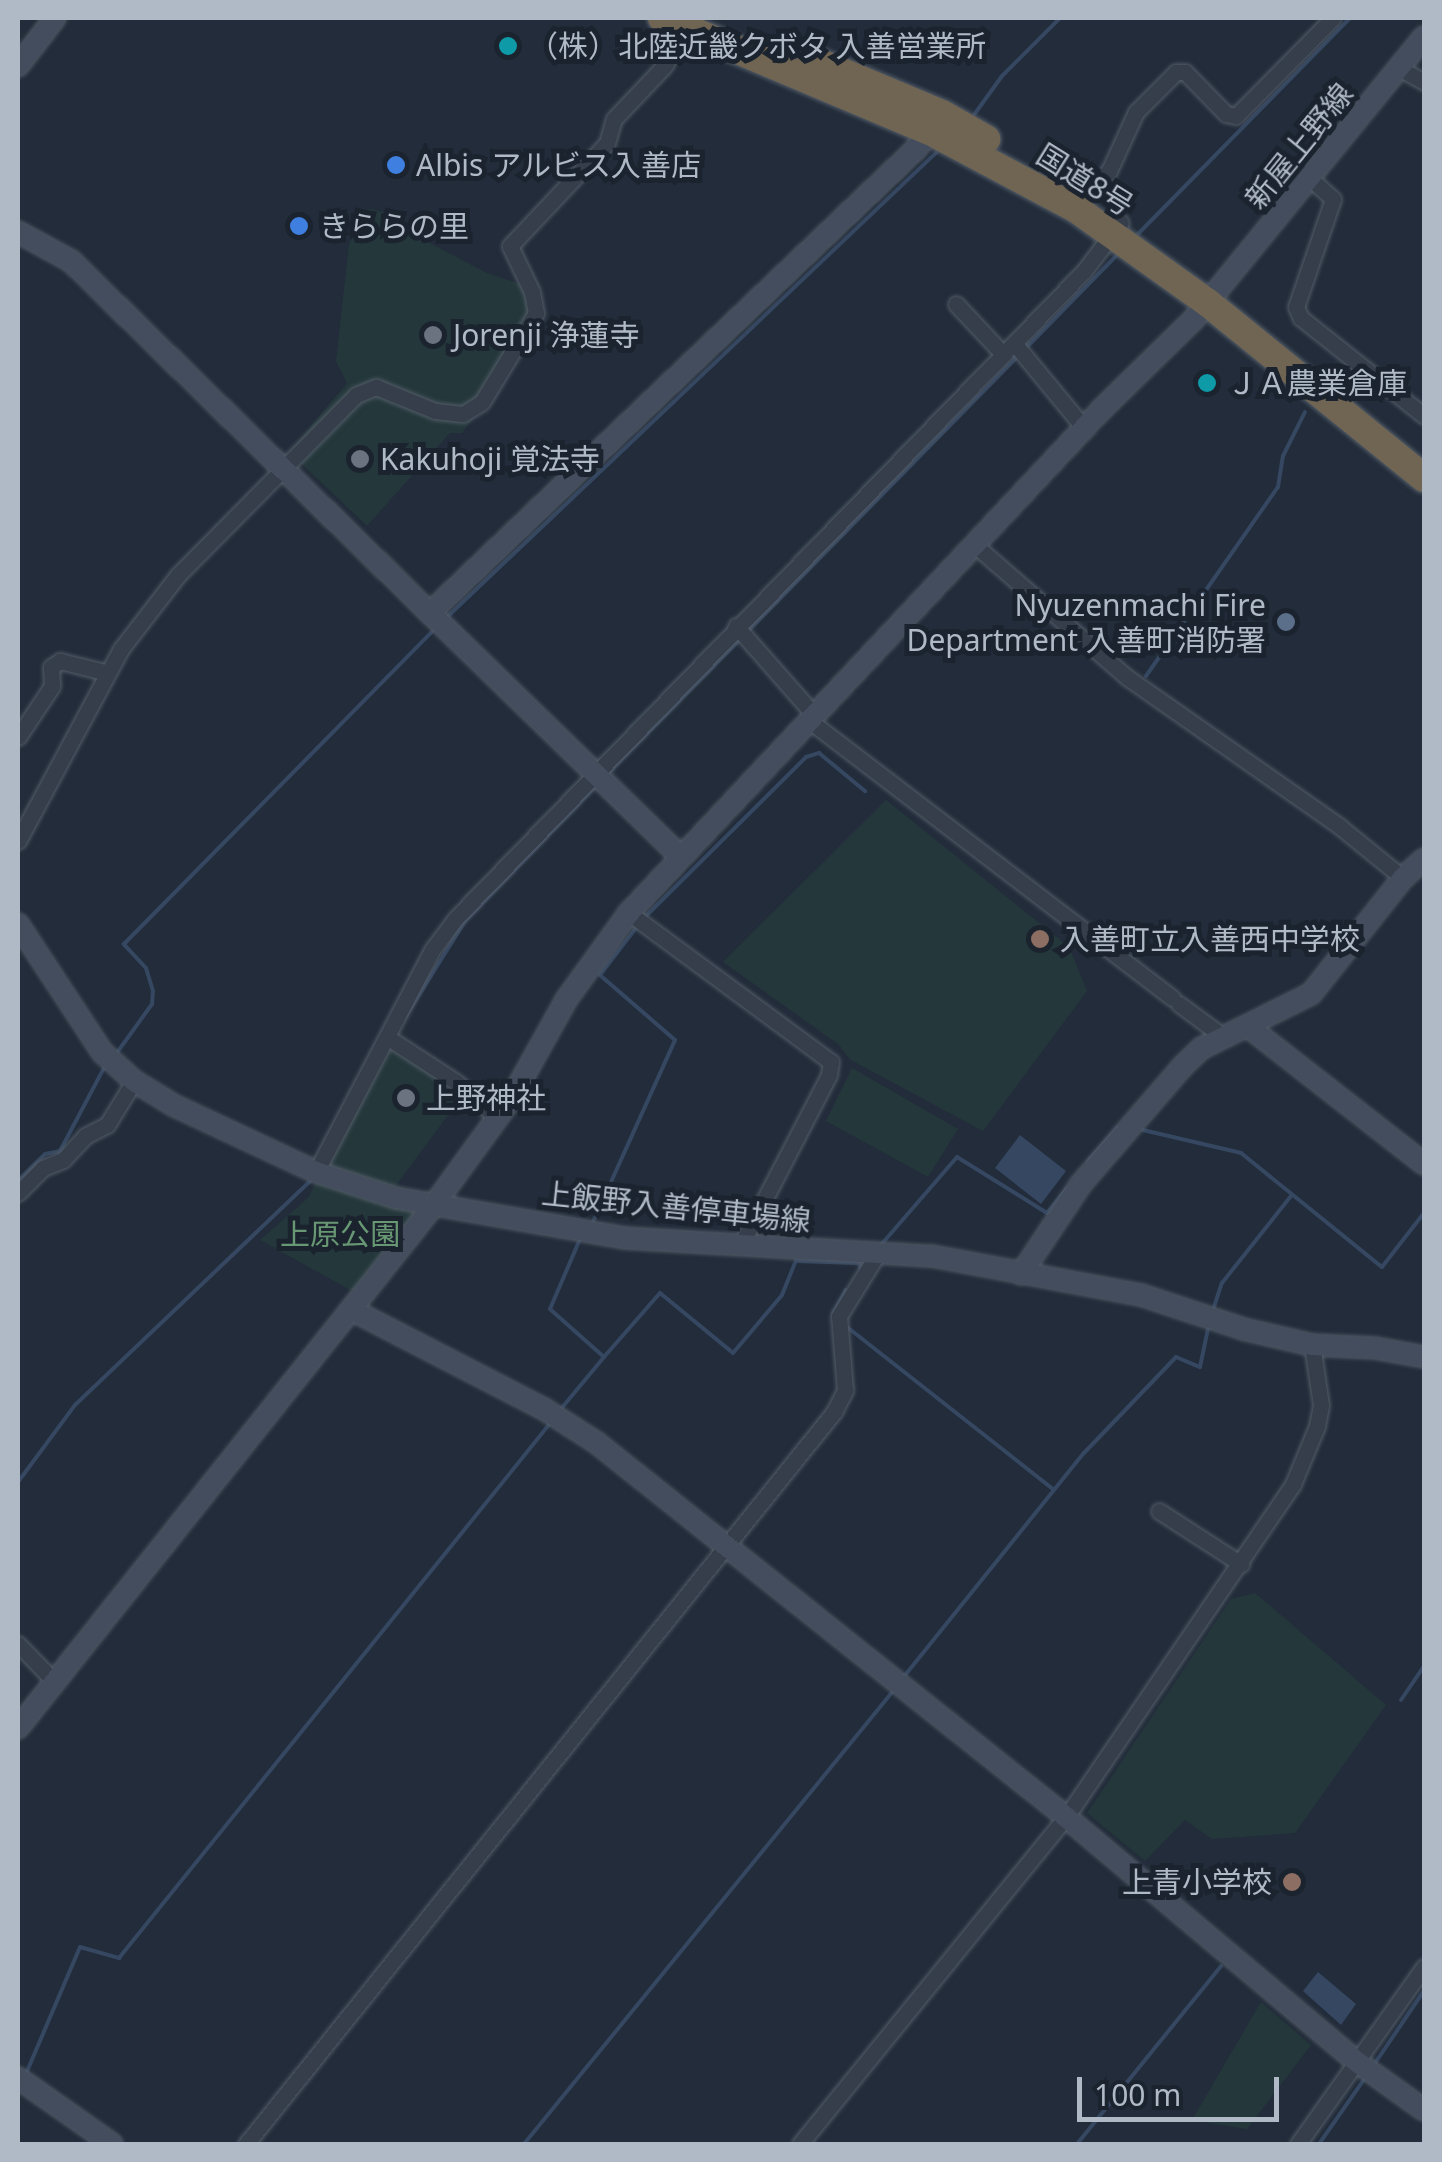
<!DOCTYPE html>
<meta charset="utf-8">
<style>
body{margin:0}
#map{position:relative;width:1442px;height:2162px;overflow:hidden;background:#222c3a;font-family:"Noto Sans","Noto Sans JP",sans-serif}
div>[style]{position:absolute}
.green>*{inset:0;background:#24383b}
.water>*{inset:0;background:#354761}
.stream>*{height:4px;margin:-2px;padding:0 2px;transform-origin:2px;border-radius:2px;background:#354761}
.roads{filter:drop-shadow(0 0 2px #535c68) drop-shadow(0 0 2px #535c68)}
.street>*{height:15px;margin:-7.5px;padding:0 7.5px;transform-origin:7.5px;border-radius:7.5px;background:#353e4a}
.secondary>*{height:20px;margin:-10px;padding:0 10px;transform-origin:10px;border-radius:10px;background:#434d5d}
.highway>*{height:28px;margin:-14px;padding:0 14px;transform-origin:14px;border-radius:14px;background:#706553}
.dots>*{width:28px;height:28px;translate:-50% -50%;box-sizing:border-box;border:5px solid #1b232f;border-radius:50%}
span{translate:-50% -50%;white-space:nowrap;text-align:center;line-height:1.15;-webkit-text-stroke:10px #1b232f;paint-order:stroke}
.poi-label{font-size:30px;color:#b0b9c6}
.left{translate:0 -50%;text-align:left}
.right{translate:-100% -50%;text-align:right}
.street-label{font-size:30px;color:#b0b9c6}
.park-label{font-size:30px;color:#689773}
.frame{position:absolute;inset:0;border:20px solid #b0b9c6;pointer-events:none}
.scale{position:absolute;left:1077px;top:2077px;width:202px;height:45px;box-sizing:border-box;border:5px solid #b0b9c6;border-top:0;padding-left:12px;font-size:30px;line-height:35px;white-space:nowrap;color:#b0b9c6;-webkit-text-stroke:8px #1b232f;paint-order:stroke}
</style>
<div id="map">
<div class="green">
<div style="clip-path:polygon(370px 209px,383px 212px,414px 235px,487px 273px,535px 289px,539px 309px,507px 374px,462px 433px,450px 433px,367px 526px,289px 452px,347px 383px,336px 361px,349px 244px,361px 214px)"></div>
<div style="clip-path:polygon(886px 800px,1069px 947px,1087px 991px,983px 1131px,851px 1060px,838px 1044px,723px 962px)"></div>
<div style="clip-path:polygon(392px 1047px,462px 1096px,392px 1191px,323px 1170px)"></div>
<div style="clip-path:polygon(852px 1068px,958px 1129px,928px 1177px,826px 1121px)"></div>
<div style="clip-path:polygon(317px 1179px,410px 1207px,414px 1216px,352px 1291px,260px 1240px,309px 1197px)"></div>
<div style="clip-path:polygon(1255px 1593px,1386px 1705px,1295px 1833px,1212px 1839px,1185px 1820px,1145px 1861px,1087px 1813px,1231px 1599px)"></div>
<div style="clip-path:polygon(1261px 2002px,1311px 2045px,1247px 2129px,1192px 2120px)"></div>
</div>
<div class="water">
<div style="clip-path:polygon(1020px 1135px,1066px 1171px,1041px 1204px,995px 1168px)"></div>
<div style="clip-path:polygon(1318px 1972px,1356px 2004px,1341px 2025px,1303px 1991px)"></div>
</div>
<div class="stream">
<div style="left:971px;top:119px;width:53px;rotate:-54.2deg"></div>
<div style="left:1002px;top:76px;width:82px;rotate:-45deg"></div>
<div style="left:1136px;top:236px;width:305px;rotate:-45.5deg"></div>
<div style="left:1024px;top:350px;width:136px;rotate:-45.6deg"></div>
<div style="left:445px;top:619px;width:681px;rotate:-43.51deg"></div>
<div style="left:747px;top:632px;width:385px;rotate:-45.5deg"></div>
<div style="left:1146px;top:676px;width:231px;rotate:-55.1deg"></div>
<div style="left:1278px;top:487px;width:31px;rotate:-81deg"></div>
<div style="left:1283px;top:456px;width:49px;rotate:-63.4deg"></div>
<div style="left:607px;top:774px;width:191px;rotate:-45.4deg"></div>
<div style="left:645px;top:917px;width:227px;rotate:-44.8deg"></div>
<div style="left:806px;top:757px;width:14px;rotate:-17deg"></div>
<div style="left:819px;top:753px;width:60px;rotate:39.6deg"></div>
<div style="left:404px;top:1019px;width:115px;rotate:-58.1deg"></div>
<div style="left:465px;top:921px;width:190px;rotate:-45.9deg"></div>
<div style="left:116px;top:1054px;width:62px;rotate:-54.2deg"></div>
<div style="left:152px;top:1004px;width:13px;rotate:-86deg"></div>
<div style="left:153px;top:991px;width:24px;rotate:-107deg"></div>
<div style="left:146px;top:968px;width:33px;rotate:-133deg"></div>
<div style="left:124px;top:944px;width:443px;rotate:-45.4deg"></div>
<div style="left:1143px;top:1130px;width:101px;rotate:13.2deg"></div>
<div style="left:1241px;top:1153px;width:181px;rotate:39deg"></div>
<div style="left:1382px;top:1267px;width:68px;rotate:-52.1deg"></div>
<div style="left:1088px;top:1161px;width:45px;rotate:-48.6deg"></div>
<div style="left:18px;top:1181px;width:38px;rotate:-45deg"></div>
<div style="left:45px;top:1154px;width:15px;rotate:-11deg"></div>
<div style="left:60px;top:1151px;width:98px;rotate:-62.1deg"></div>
<div style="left:592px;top:1224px;width:202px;rotate:-65.7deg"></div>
<div style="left:675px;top:1040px;width:99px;rotate:-139.1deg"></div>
<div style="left:600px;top:975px;width:64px;rotate:-52.6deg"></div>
<div style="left:880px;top:1246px;width:118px;rotate:-49.1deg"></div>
<div style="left:957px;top:1157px;width:106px;rotate:31.9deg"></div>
<div style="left:1047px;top:1213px;width:32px;rotate:-51deg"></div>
<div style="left:1213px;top:1310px;width:28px;rotate:-72deg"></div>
<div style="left:1222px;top:1283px;width:111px;rotate:-51.6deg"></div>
<div style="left:833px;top:1314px;width:27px;rotate:-62deg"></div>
<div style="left:847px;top:1327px;width:263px;rotate:38.2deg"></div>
<div style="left:604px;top:1357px;width:85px;rotate:-48.8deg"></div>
<div style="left:660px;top:1293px;width:94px;rotate:39.4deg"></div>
<div style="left:733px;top:1353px;width:76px;rotate:-49.8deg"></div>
<div style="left:782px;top:1295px;width:37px;rotate:-68deg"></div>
<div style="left:796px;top:1261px;width:63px;rotate:1.8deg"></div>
<div style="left:859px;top:1263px;width:7px;rotate:74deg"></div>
<div style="left:560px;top:1410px;width:69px;rotate:-50.3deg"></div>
<div style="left:604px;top:1357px;width:72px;rotate:-138.4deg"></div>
<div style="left:550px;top:1309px;width:76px;rotate:-66.8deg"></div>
<div style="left:18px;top:1482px;width:96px;rotate:-53.5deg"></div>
<div style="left:75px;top:1405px;width:327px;rotate:-43.6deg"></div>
<div style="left:902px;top:1679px;width:290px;rotate:-51.2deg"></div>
<div style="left:1084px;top:1453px;width:133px;rotate:-46.2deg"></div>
<div style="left:1176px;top:1357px;width:26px;rotate:23deg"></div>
<div style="left:1200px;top:1367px;width:44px;rotate:-78.2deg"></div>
<div style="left:1401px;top:1700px;width:41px;rotate:-55.9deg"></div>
<div style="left:1373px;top:2066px;width:91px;rotate:-55.8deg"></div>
<div style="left:25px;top:2076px;width:140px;rotate:-66.9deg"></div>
<div style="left:80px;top:1947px;width:41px;rotate:15.8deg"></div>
<div style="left:119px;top:1958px;width:690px;rotate:-51.12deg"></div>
<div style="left:524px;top:2144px;width:584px;rotate:-50.83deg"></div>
<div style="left:1077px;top:2144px;width:229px;rotate:-51deg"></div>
<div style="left:1319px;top:2144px;width:80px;rotate:-55.1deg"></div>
</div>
<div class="roads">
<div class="street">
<div style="left:1399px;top:68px;width:29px;rotate:29deg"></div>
<div style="left:1312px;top:180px;width:28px;rotate:42deg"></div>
<div style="left:1333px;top:199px;width:114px;rotate:108.9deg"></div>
<div style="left:1296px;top:307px;width:12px;rotate:66deg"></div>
<div style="left:1301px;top:318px;width:157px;rotate:38.5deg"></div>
<div style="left:1086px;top:197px;width:35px;rotate:-49deg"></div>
<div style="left:1109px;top:171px;width:65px;rotate:-65.4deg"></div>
<div style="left:1136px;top:112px;width:57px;rotate:-45deg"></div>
<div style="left:1176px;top:72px;width:9px"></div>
<div style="left:1185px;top:72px;width:59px;rotate:45.7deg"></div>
<div style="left:1226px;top:114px;width:10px;rotate:11deg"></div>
<div style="left:1236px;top:116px;width:138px;rotate:-45.3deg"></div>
<div style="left:956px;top:304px;width:69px;rotate:46.8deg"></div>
<div style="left:1014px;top:343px;width:110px;rotate:50.5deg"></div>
<div style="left:976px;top:546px;width:201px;rotate:41deg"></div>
<div style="left:1128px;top:678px;width:258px;rotate:35deg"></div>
<div style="left:1339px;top:826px;width:82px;rotate:39.1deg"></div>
<div style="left:736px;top:626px;width:120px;rotate:48.7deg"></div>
<div style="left:810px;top:721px;width:456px;rotate:37.4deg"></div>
<div style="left:18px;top:737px;width:61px;rotate:-56.3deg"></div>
<div style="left:52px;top:686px;width:19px;rotate:-93deg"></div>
<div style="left:51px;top:667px;width:11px;rotate:-34deg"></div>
<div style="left:60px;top:661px;width:49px;rotate:14deg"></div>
<div style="left:18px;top:841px;width:218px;rotate:-61.8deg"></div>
<div style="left:121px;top:649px;width:93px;rotate:-52.4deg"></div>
<div style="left:178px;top:575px;width:253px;rotate:-45.3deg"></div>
<div style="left:356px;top:395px;width:22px;rotate:-22deg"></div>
<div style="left:376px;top:387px;width:64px;rotate:22.1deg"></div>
<div style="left:435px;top:411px;width:28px;rotate:6deg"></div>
<div style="left:463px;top:414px;width:22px;rotate:-32deg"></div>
<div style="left:482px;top:402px;width:104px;rotate:-58.8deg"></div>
<div style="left:536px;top:313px;width:21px;rotate:-101deg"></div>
<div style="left:532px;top:292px;width:51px;rotate:-115.6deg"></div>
<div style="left:510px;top:246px;width:141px;rotate:-46.7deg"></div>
<div style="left:607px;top:143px;width:25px;rotate:-74deg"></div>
<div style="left:614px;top:119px;width:74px;rotate:-46.6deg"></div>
<div style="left:665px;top:65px;width:46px;rotate:-61.2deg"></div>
<div style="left:629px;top:913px;width:251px;rotate:36.4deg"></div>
<div style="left:831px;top:1062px;width:13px;rotate:99deg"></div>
<div style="left:829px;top:1075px;width:191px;rotate:117.4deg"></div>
<div style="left:1179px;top:1004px;width:57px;rotate:36.5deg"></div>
<div style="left:387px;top:1037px;width:82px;rotate:33.1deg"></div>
<div style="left:456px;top:1082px;width:55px;rotate:40.6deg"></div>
<div style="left:316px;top:1172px;width:250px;rotate:-62.4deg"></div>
<div style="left:432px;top:950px;width:39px;rotate:-53deg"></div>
<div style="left:455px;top:919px;width:903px;rotate:-45.85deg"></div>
<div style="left:1084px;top:271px;width:61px;rotate:-52.9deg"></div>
<div style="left:18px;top:1193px;width:35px;rotate:-45deg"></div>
<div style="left:43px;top:1168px;width:22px;rotate:-22deg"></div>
<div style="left:63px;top:1160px;width:33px;rotate:-47deg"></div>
<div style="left:85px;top:1136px;width:25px;rotate:-27deg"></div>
<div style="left:107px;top:1125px;width:52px;rotate:-58.5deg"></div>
<div style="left:1159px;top:1511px;width:98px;rotate:32.9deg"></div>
<div style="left:18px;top:1644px;width:53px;rotate:45.8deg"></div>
<div style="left:246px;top:2144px;width:939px;rotate:-51.23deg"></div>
<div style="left:834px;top:1412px;width:25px;rotate:-63deg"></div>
<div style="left:845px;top:1390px;width:74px;rotate:-94.6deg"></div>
<div style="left:839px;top:1316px;width:74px;rotate:-58.2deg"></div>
<div style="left:800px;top:2144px;width:422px;rotate:-50.9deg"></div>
<div style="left:1066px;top:1817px;width:403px;rotate:-55.7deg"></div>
<div style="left:1293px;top:1484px;width:63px;rotate:-67.5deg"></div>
<div style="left:1317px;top:1426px;width:21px;rotate:-79deg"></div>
<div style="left:1321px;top:1405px;width:61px;rotate:-98.5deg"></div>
<div style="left:1298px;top:2144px;width:217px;rotate:-54.6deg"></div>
</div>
<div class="secondary">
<div style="left:18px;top:66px;width:61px;rotate:-52.4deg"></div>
<div style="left:18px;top:232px;width:60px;rotate:28.7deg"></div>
<div style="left:71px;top:261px;width:503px;rotate:44.44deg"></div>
<div style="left:680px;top:856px;width:349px;rotate:-135.8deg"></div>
<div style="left:430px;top:613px;width:672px;rotate:-43.67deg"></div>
<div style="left:916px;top:149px;width:33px;rotate:-52deg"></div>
<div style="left:18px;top:924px;width:153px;rotate:56.7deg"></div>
<div style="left:102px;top:1052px;width:43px;rotate:42.2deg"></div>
<div style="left:134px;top:1081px;width:46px;rotate:31.6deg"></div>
<div style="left:173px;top:1105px;width:158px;rotate:25.1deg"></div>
<div style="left:316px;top:1172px;width:84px;rotate:18deg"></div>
<div style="left:396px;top:1198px;width:232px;rotate:9.9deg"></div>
<div style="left:625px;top:1238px;width:308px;rotate:3.4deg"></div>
<div style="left:932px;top:1256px;width:213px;rotate:10.6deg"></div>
<div style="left:1141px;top:1295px;width:108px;rotate:18.4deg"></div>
<div style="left:1243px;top:1329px;width:71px;rotate:13.1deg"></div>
<div style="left:1312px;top:1345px;width:63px;rotate:2.7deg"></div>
<div style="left:1375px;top:1348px;width:50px;rotate:10.4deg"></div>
<div style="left:1250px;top:1028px;width:221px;rotate:38deg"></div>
<div style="left:1021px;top:1274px;width:108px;rotate:-56.3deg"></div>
<div style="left:1081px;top:1184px;width:155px;rotate:-49.2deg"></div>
<div style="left:1182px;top:1067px;width:28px;rotate:-44deg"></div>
<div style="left:1202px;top:1048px;width:122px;rotate:-26.4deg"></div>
<div style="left:1311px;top:994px;width:148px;rotate:-51.6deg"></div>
<div style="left:1403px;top:878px;width:28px;rotate:-42deg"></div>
<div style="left:352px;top:1310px;width:216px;rotate:27.3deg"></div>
<div style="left:544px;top:1409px;width:63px;rotate:32.7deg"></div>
<div style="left:597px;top:1443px;width:600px;rotate:38.57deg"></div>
<div style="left:1066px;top:1817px;width:380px;rotate:40.1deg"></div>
<div style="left:1357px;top:2062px;width:82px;rotate:35.6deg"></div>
<div style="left:18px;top:1728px;width:668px;rotate:-51.5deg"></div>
<div style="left:434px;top:1205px;width:131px;rotate:-54deg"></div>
<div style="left:511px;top:1099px;width:113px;rotate:-60.9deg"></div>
<div style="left:566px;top:1000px;width:107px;rotate:-54.1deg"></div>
<div style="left:629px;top:913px;width:690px;rotate:-46.82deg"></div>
<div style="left:1101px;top:410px;width:130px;rotate:-44.4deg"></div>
<div style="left:1194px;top:319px;width:364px;rotate:-50.8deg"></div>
<div style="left:18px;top:2078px;width:115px;rotate:35.1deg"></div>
</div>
<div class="highway">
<div style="left:662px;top:18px;width:291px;rotate:22.9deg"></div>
<div style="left:930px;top:131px;width:164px;rotate:28deg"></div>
<div style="left:1075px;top:208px;width:163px;rotate:35.5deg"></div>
<div style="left:1208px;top:303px;width:278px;rotate:39deg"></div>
<div style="left:811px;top:59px;width:142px;rotate:22.8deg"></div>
<div style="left:942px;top:114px;width:51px;rotate:29.6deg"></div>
</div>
</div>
<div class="dots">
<div style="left:508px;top:46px;background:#0f9aa8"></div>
<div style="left:396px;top:165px;background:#3f7fe0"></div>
<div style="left:299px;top:226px;background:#3f7fe0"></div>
<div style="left:433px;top:335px;background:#6b7280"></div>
<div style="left:1207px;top:383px;background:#0f9aa8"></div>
<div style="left:360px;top:459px;background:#6b7280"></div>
<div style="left:1286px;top:622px;background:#5c6f8a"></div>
<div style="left:1040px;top:939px;background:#8d6e63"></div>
<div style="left:406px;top:1098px;background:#6b7280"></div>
<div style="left:1292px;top:1882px;background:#8d6e63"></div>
</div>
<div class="poi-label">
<span class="left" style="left:528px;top:46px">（株）北陸近畿クボタ 入善営業所</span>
<span class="left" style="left:416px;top:165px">Albis アルビス入善店</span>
<span class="left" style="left:319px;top:226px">きららの里</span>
<span class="left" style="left:453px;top:335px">Jorenji 浄蓮寺</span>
<span class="left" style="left:1227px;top:383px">ＪＡ農業倉庫</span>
<span class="left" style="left:380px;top:459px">Kakuhoji 覚法寺</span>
<span class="right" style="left:1266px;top:622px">Nyuzenmachi Fire<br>Department 入善町消防署</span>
<span class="left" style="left:1060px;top:939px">入善町立入善西中学校</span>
<span class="left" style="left:426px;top:1098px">上野神社</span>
<span class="right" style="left:1272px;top:1882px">上青小学校</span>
</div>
<div class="street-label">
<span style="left:1299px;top:146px;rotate:-51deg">新屋上野線</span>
<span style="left:1085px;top:180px;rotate:32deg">国道8号</span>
<span style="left:676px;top:1207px;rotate:6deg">上飯野入善停車場線</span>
</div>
<div class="park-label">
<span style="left:340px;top:1234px">上原公園</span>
</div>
<div class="frame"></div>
<div class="scale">100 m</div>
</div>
